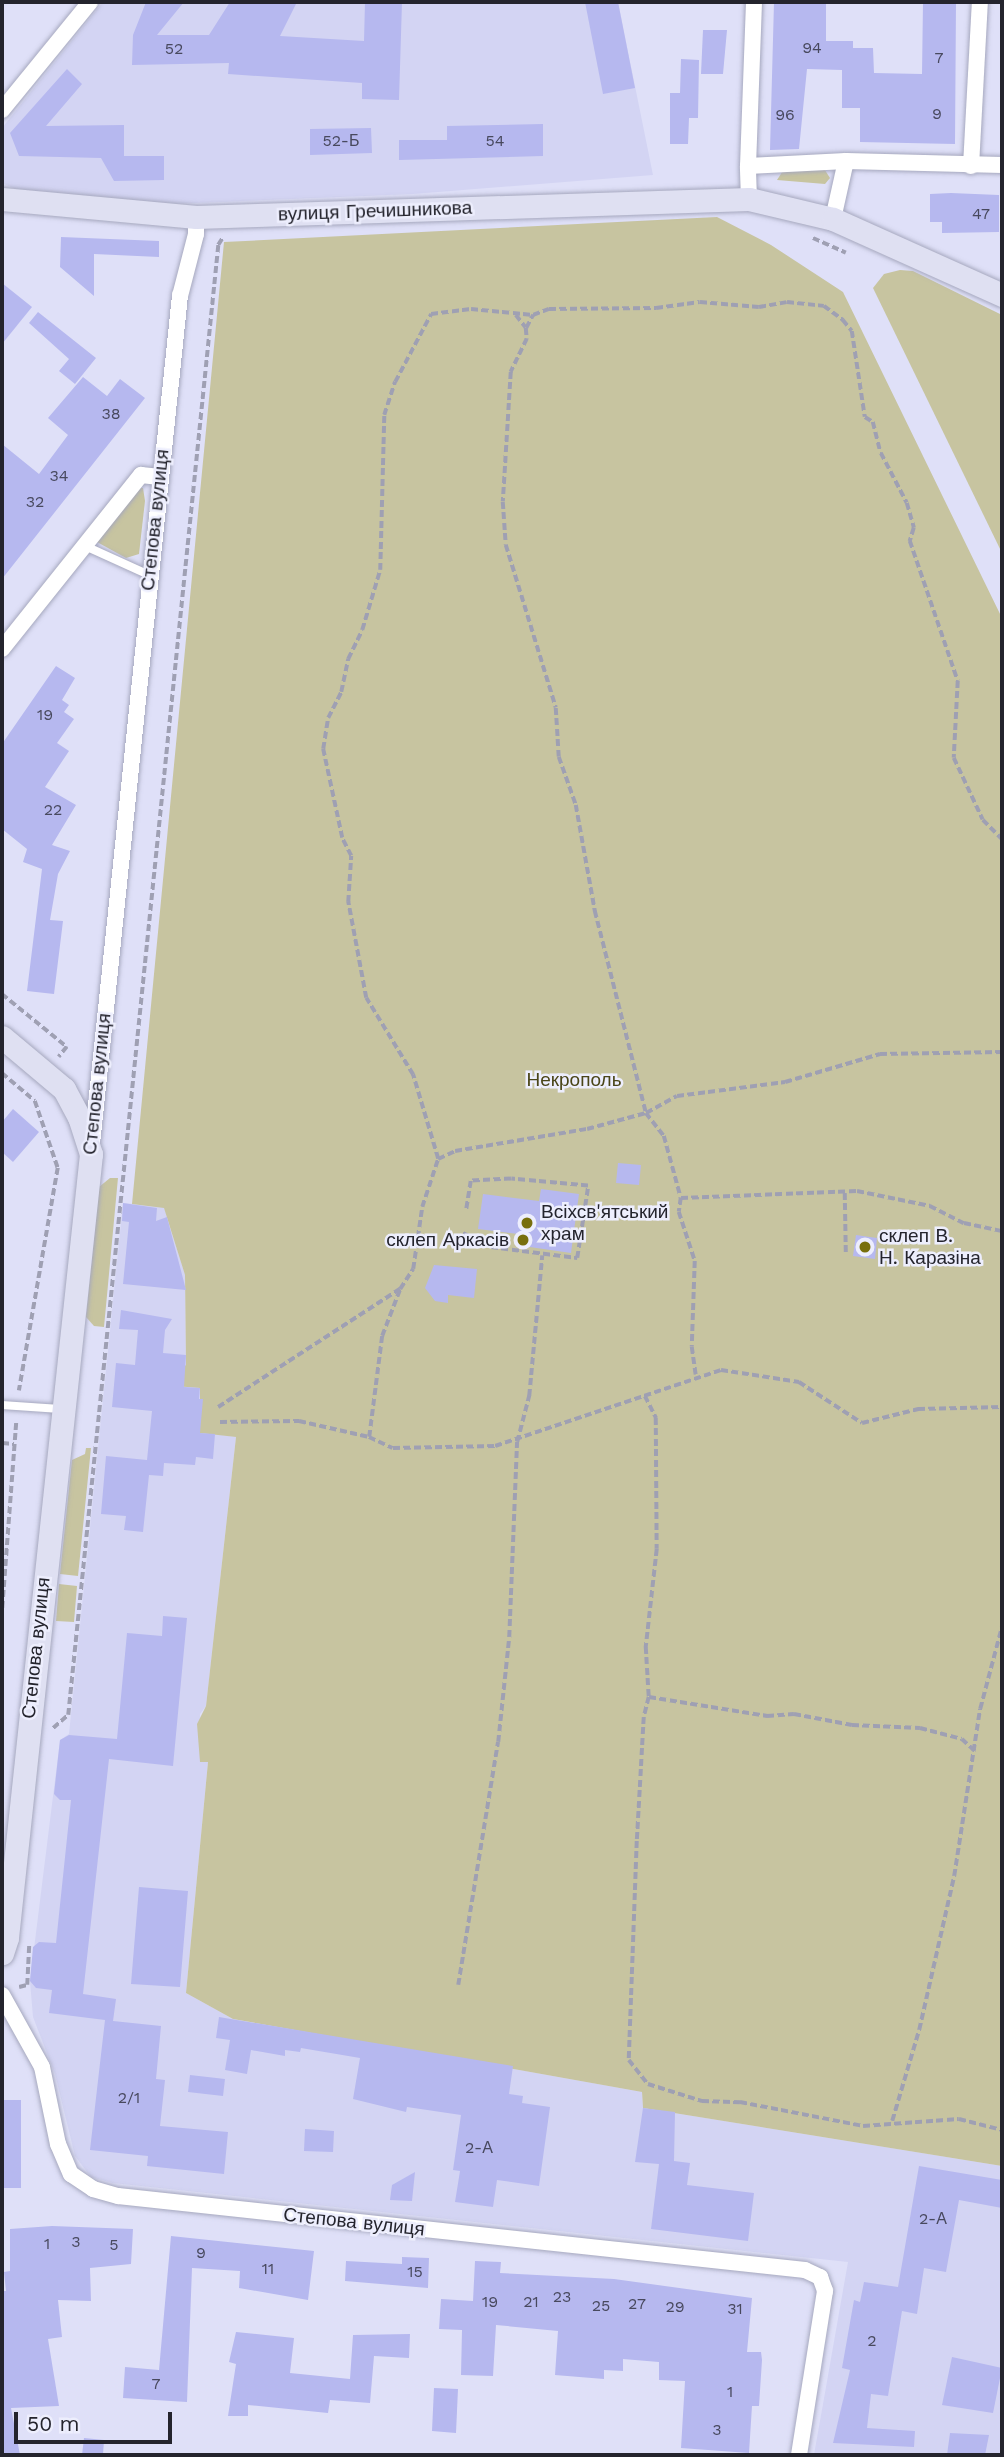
<!DOCTYPE html>
<meta charset="utf-8">
<style>
body{margin:0}
#map{position:relative;width:1004px;height:2457px;overflow:hidden;background:#dfe0f8;font-family:"Work Sans",sans-serif}
div>[style]{position:absolute}
.built>*{inset:0;background:#d3d4f3}
.green>*{inset:0;background:#c7c4a0}
.building>*{inset:0;background:#b6b8ef}
.path>*{height:3.5px;margin-top:-1.75px;transform-origin:0;background:repeating-linear-gradient(90deg,#9fa0b3 0 7px,transparent 0 10.5px)}
.roads{filter:drop-shadow(0 0 2px #a6a8be) drop-shadow(0 0 2px #a6a8be)}
.lane>*{height:8px;margin:-4px;padding:0 4px;transform-origin:4px;border-radius:4px;background:#fff}
.street>*{height:16px;margin:-8px;padding:0 8px;transform-origin:8px;border-radius:8px;background:#fff}
.secondary>*{height:23px;margin:-11.5px;padding:0 11.5px;transform-origin:11.5px;border-radius:11.5px;background:#dfe0f2}
.dots>*{width:19px;height:19px;translate:-50% -50%;box-sizing:border-box;border:4px solid #edeefd;border-radius:50%}
span{translate:-50% -50%;white-space:nowrap;text-align:center;line-height:1.15;-webkit-text-stroke:5px #edeefd;paint-order:stroke}
.number-label{font-size:16px;color:#48495e}
.number-label span{-webkit-text-stroke-width:0}
.street-label{font-size:19px;color:#24242d}
.park-label{font-size:19px;color:#4a4518}
.poi-label{font-size:19px;color:#24242d}
.left{translate:0 -50%;text-align:left}
.right{translate:-100% -50%;text-align:right}
.frame{position:absolute;inset:0;border:4px solid #24242d;pointer-events:none}
.scale{position:absolute;left:14px;top:2412px;width:158px;height:32px;box-sizing:border-box;border:4px solid #24242d;border-top:0;padding-left:9px;font-size:21px;line-height:24px;white-space:nowrap;color:#24242d;-webkit-text-stroke:5px #edeefd;paint-order:stroke}
</style>
<div id="map">
<div class="built">
<div style="clip-path:polygon(103px 2px,618px 2px,653px 175px,413px 194px,172px 204px,18px 190px,2px 183px,2px 128px)"></div>
<div style="clip-path:polygon(123px 1203px,164px 1207px,185px 1275px,186px 1365px,203px 1399px,200px 1432px,236px 1437px,206px 1706px,200px 1714px,200px 1762px,208px 1762px,186px 1993px,233px 2019px,642px 2092px,643px 2108px,1002px 2166px,1002px 2455px,814px 2455px,848px 2262px,113px 2183px,91px 2177px,75px 2156px,55px 2074px,33px 2017px,30px 1981px,60px 1740px,69px 1734px)"></div>
</div>
<div class="green">
<div style="clip-path:polygon(823px 167px,830px 178px,825px 184px,777px 180px,784px 169px)"></div>
<div style="clip-path:polygon(717px 217px,771px 245px,843px 292px,1002px 618px,1002px 2166px,643px 2108px,642px 2092px,233px 2019px,186px 1993px,208px 1762px,200px 1762px,197px 1724px,206px 1706px,236px 1437px,200px 1433px,200px 1388px,162px 1385px,186px 1365px,185px 1275px,164px 1208px,132px 1204px,224px 242px)"></div>
<div style="clip-path:polygon(900px 270px,913px 271px,1002px 315px,1002px 553px,873px 288px,884px 274px)"></div>
<div style="clip-path:polygon(139px 488px,143px 488px,145px 501px,139px 554px,126px 558px,97px 542px)"></div>
<div style="clip-path:polygon(110px 1178px,118px 1178px,104px 1327px,94px 1326px,86px 1317px,99px 1187px)"></div>
<div style="clip-path:polygon(86px 1448px,91px 1448px,78px 1576px,60px 1574px,72px 1460px,85px 1454px)"></div>
<div style="clip-path:polygon(59px 1584px,77px 1586px,74px 1622px,56px 1621px)"></div>
</div>
<div class="building">
<div style="clip-path:polygon(146px 2px,184px 2px,157px 35px,209px 35px,230px 2px,297px 2px,280px 36px,364px 41px,365px 2px,402px 2px,399px 100px,362px 99px,362px 83px,228px 74px,229px 63px,132px 65px,133px 35px)"></div>
<div style="clip-path:polygon(585px 2px,618px 2px,635px 88px,603px 94px)"></div>
<div style="clip-path:polygon(774px 2px,826px 2px,826px 41px,853px 41px,853px 48px,873px 48px,874px 73px,922px 74px,923px 2px,956px 2px,955px 144px,860px 142px,860px 108px,842px 108px,842px 70px,807px 69px,799px 149px,770px 150px)"></div>
<div style="clip-path:polygon(703px 30px,727px 30px,723px 74px,701px 74px)"></div>
<div style="clip-path:polygon(681px 59px,699px 60px,698px 118px,689px 118px,688px 144px,670px 144px,670px 93px,680px 93px)"></div>
<div style="clip-path:polygon(67px 69px,82px 84px,46px 126px,124px 125px,124px 156px,164px 156px,164px 180px,114px 181px,101px 158px,19px 156px,10px 133px)"></div>
<div style="clip-path:polygon(543px 124px,543px 156px,399px 160px,399px 140px,447px 140px,447px 126px)"></div>
<div style="clip-path:polygon(371px 128px,372px 153px,310px 155px,310px 129px)"></div>
<div style="clip-path:polygon(951px 193px,999px 195px,999px 232px,942px 233px,942px 222px,930px 222px,930px 194px)"></div>
<div style="clip-path:polygon(61px 237px,159px 241px,159px 257px,94px 254px,94px 296px,60px 267px)"></div>
<div style="clip-path:polygon(2px 283px,32px 307px,2px 344px)"></div>
<div style="clip-path:polygon(38px 312px,96px 358px,75px 384px,59px 371px,69px 359px,29px 323px)"></div>
<div style="clip-path:polygon(83px 377px,107px 396px,120px 379px,145px 398px,2px 579px,2px 444px,39px 474px,68px 435px,48px 418px)"></div>
<div style="clip-path:polygon(56px 666px,75px 678px,62px 700px,69px 705px,64px 712px,74px 719px,57px 743px,69px 751px,45px 787px,76px 805px,52px 845px,70px 851px,58px 874px,50px 920px,63px 921px,54px 994px,27px 991px,42px 869px,23px 862px,27px 849px,2px 829px,2px 744px)"></div>
<div style="clip-path:polygon(13px 1109px,39px 1132px,13px 1162px,2px 1152px,2px 1122px)"></div>
<div style="clip-path:polygon(618px 1163px,641px 1165px,639px 1185px,616px 1183px)"></div>
<div style="clip-path:polygon(541px 1189px,579px 1194px,571px 1253px,516px 1245px,518px 1234px,478px 1229px,483px 1194px,539px 1201px)"></div>
<div style="clip-path:polygon(123px 1203px,157px 1208px,156px 1221px,167px 1217px,186px 1290px,123px 1284px,129px 1222px,122px 1221px)"></div>
<div style="clip-path:polygon(856px 1235px,877px 1238px,875px 1259px,853px 1256px)"></div>
<div style="clip-path:polygon(434px 1265px,477px 1269px,474px 1298px,448px 1295px,448px 1303px,435px 1301px,425px 1288px)"></div>
<div style="clip-path:polygon(121px 1310px,172px 1319px,165px 1330px,163px 1353px,186px 1355px,184px 1387px,200px 1388px,199px 1399px,203px 1399px,200px 1433px,215px 1434px,213px 1459px,196px 1457px,195px 1465px,164px 1463px,163px 1476px,149px 1475px,143px 1532px,124px 1530px,126px 1516px,101px 1514px,106px 1456px,147px 1460px,152px 1411px,112px 1407px,116px 1363px,135px 1365px,138px 1330px,119px 1329px)"></div>
<div style="clip-path:polygon(163px 1616px,187px 1618px,173px 1766px,109px 1759px,83px 1994px,116px 1999px,113px 2021px,161px 2026px,156px 2079px,165px 2080px,160px 2126px,228px 2132px,224px 2174px,147px 2166px,148px 2156px,90px 2150px,105px 2020px,49px 2013px,52px 1990px,36px 1988px,30px 1981px,33px 1947px,39px 1942px,56px 1943px,71px 1800px,60px 1800px,54px 1794px,60px 1740px,69px 1735px,117px 1739px,127px 1633px,162px 1636px)"></div>
<div style="clip-path:polygon(139px 1887px,188px 1891px,180px 1987px,131px 1984px)"></div>
<div style="clip-path:polygon(219px 2017px,513px 2066px,509px 2094px,523px 2096px,522px 2103px,550px 2107px,539px 2186px,497px 2180px,493px 2207px,455px 2202px,460px 2171px,453px 2170px,461px 2115px,407px 2107px,406px 2112px,353px 2099px,360px 2058px,301px 2048px,300px 2052px,285px 2050px,285px 2056px,251px 2050px,247px 2074px,225px 2070px,230px 2040px,216px 2038px)"></div>
<div style="clip-path:polygon(190px 2075px,225px 2079px,223px 2096px,188px 2092px)"></div>
<div style="clip-path:polygon(2px 2100px,21px 2100px,21px 2188px,2px 2188px)"></div>
<div style="clip-path:polygon(643px 2108px,675px 2112px,674px 2161px,690px 2163px,687px 2185px,754px 2193px,748px 2241px,651px 2229px,659px 2164px,635px 2162px)"></div>
<div style="clip-path:polygon(305px 2129px,334px 2131px,333px 2152px,304px 2151px)"></div>
<div style="clip-path:polygon(919px 2166px,1002px 2180px,1002px 2208px,959px 2200px,946px 2272px,924px 2268px,917px 2314px,902px 2311px,888px 2396px,871px 2394px,867px 2428px,915px 2431px,914px 2447px,833px 2443px,850px 2370px,842px 2368px,854px 2300px,860px 2302px,864px 2282px,898px 2287px)"></div>
<div style="clip-path:polygon(415px 2172px,412px 2201px,390px 2200px,392px 2185px)"></div>
<div style="clip-path:polygon(52px 2226px,133px 2229px,131px 2264px,90px 2268px,91px 2301px,58px 2300px,62px 2337px,48px 2339px,59px 2406px,11px 2408px,20px 2455px,2px 2455px,2px 2291px,6px 2291px,4px 2272px,10px 2271px,10px 2229px)"></div>
<div style="clip-path:polygon(171px 2236px,314px 2251px,308px 2300px,239px 2288px,240px 2271px,192px 2268px,187px 2402px,123px 2398px,125px 2367px,159px 2370px)"></div>
<div style="clip-path:polygon(402px 2257px,429px 2258px,428px 2288px,345px 2281px,346px 2261px,402px 2264px)"></div>
<div style="clip-path:polygon(475px 2261px,501px 2262px,500px 2273px,614px 2279px,752px 2298px,747px 2352px,761px 2352px,762px 2360px,759px 2406px,752px 2406px,749px 2453px,681px 2448px,685px 2381px,659px 2380px,659px 2362px,623px 2359px,623px 2371px,604px 2370px,604px 2379px,555px 2375px,558px 2331px,496px 2325px,493px 2376px,461px 2375px,462px 2330px,439px 2329px,441px 2299px,473px 2301px)"></div>
<div style="clip-path:polygon(236px 2332px,294px 2338px,290px 2373px,350px 2379px,353px 2335px,410px 2334px,409px 2358px,374px 2356px,370px 2403px,330px 2400px,328px 2413px,248px 2405px,248px 2416px,228px 2416px,236px 2364px,229px 2362px)"></div>
<div style="clip-path:polygon(952px 2357px,1002px 2368px,993px 2413px,942px 2405px)"></div>
<div style="clip-path:polygon(434px 2388px,458px 2389px,456px 2433px,432px 2431px)"></div>
<div style="clip-path:polygon(950px 2433px,989px 2435px,985px 2455px,947px 2455px)"></div>
<div style="clip-path:polygon(84px 2438px,104px 2440px,103px 2455px,82px 2455px)"></div>
</div>
<div class="path">
<div style="left:813px;top:238px;width:36px;rotate:24deg"></div>
<div style="left:516px;top:315px;width:16px;rotate:52deg"></div>
<div style="left:526px;top:328px;width:11px;rotate:85deg"></div>
<div style="left:527px;top:339px;width:37px;rotate:116deg"></div>
<div style="left:511px;top:372px;width:130px;rotate:93.5deg"></div>
<div style="left:503px;top:502px;width:43px;rotate:86deg"></div>
<div style="left:506px;top:545px;width:170px;rotate:72.9deg"></div>
<div style="left:556px;top:708px;width:49px;rotate:86.5deg"></div>
<div style="left:559px;top:757px;width:51px;rotate:70.5deg"></div>
<div style="left:576px;top:805px;width:108px;rotate:79.8deg"></div>
<div style="left:595px;top:911px;width:208px;rotate:75.8deg"></div>
<div style="left:646px;top:1113px;width:29px;rotate:52deg"></div>
<div style="left:664px;top:1136px;width:64px;rotate:74.7deg"></div>
<div style="left:681px;top:1198px;width:14px;rotate:98deg"></div>
<div style="left:679px;top:1212px;width:52px;rotate:71.9deg"></div>
<div style="left:695px;top:1261px;width:86px;rotate:92deg"></div>
<div style="left:692px;top:1347px;width:28px;rotate:82deg"></div>
<div style="left:526px;top:328px;width:15px;rotate:-62deg"></div>
<div style="left:2px;top:994px;width:84px;rotate:39.2deg"></div>
<div style="left:67px;top:1047px;width:13px;rotate:129deg"></div>
<div style="left:2px;top:1073px;width:43px;rotate:40.3deg"></div>
<div style="left:35px;top:1101px;width:71px;rotate:71.1deg"></div>
<div style="left:58px;top:1168px;width:226px;rotate:99.9deg"></div>
<div style="left:438px;top:1159px;width:88px;rotate:-106.6deg"></div>
<div style="left:413px;top:1075px;width:90px;rotate:-121.4deg"></div>
<div style="left:366px;top:998px;width:98px;rotate:-100.6deg"></div>
<div style="left:348px;top:902px;width:46px;rotate:-86.3deg"></div>
<div style="left:351px;top:856px;width:20px;rotate:-117deg"></div>
<div style="left:342px;top:838px;width:91px;rotate:-102.1deg"></div>
<div style="left:323px;top:749px;width:31px;rotate:-81deg"></div>
<div style="left:328px;top:718px;width:29px;rotate:-63deg"></div>
<div style="left:341px;top:692px;width:34px;rotate:-78deg"></div>
<div style="left:348px;top:659px;width:32px;rotate:-64deg"></div>
<div style="left:362px;top:630px;width:63px;rotate:-73.3deg"></div>
<div style="left:380px;top:570px;width:155px;rotate:-88.5deg"></div>
<div style="left:384px;top:415px;width:35px;rotate:-72deg"></div>
<div style="left:395px;top:382px;width:77px;rotate:-62.1deg"></div>
<div style="left:431px;top:314px;width:40px;rotate:-7.1deg"></div>
<div style="left:471px;top:309px;width:62px;rotate:5.5deg"></div>
<div style="left:533px;top:315px;width:17px;rotate:-21deg"></div>
<div style="left:549px;top:309px;width:107px;rotate:-0.5deg"></div>
<div style="left:656px;top:308px;width:44px;rotate:-7.8deg"></div>
<div style="left:700px;top:302px;width:59px;rotate:4.8deg"></div>
<div style="left:759px;top:307px;width:28px;rotate:-10deg"></div>
<div style="left:787px;top:302px;width:37px;rotate:6deg"></div>
<div style="left:824px;top:306px;width:24px;rotate:36deg"></div>
<div style="left:843px;top:320px;width:14px;rotate:51deg"></div>
<div style="left:852px;top:331px;width:87px;rotate:81.4deg"></div>
<div style="left:865px;top:417px;width:9px;rotate:32deg"></div>
<div style="left:873px;top:422px;width:32px;rotate:76deg"></div>
<div style="left:881px;top:453px;width:56px;rotate:62.5deg"></div>
<div style="left:907px;top:503px;width:26px;rotate:74deg"></div>
<div style="left:914px;top:528px;width:14px;rotate:107deg"></div>
<div style="left:910px;top:541px;width:148px;rotate:71.1deg"></div>
<div style="left:958px;top:681px;width:77px;rotate:93deg"></div>
<div style="left:954px;top:758px;width:68px;rotate:64.9deg"></div>
<div style="left:983px;top:820px;width:27px;rotate:45deg"></div>
<div style="left:845px;top:1193px;width:60px;rotate:89deg"></div>
<div style="left:681px;top:1198px;width:176px;rotate:-2.3deg"></div>
<div style="left:857px;top:1191px;width:75px;rotate:11.6deg"></div>
<div style="left:930px;top:1206px;width:38px;rotate:27deg"></div>
<div style="left:964px;top:1223px;width:39px;rotate:12deg"></div>
<div style="left:463px;top:1233px;width:31px;rotate:27deg"></div>
<div style="left:491px;top:1247px;width:87px;rotate:7.3deg"></div>
<div style="left:577px;top:1258px;width:73px;rotate:-81.3deg"></div>
<div style="left:588px;top:1186px;width:77px;rotate:-174.8deg"></div>
<div style="left:511px;top:1179px;width:40px;rotate:177.1deg"></div>
<div style="left:471px;top:1181px;width:30px;rotate:99deg"></div>
<div style="left:645px;top:1396px;width:25px;rotate:63deg"></div>
<div style="left:656px;top:1418px;width:131px;rotate:89.6deg"></div>
<div style="left:657px;top:1549px;width:99px;rotate:96.4deg"></div>
<div style="left:646px;top:1647px;width:50px;rotate:86.6deg"></div>
<div style="left:649px;top:1697px;width:21px;rotate:104deg"></div>
<div style="left:644px;top:1717px;width:124px;rotate:93.2deg"></div>
<div style="left:637px;top:1841px;width:219px;rotate:92.1deg"></div>
<div style="left:629px;top:2060px;width:31px;rotate:52deg"></div>
<div style="left:648px;top:2084px;width:57px;rotate:17.5deg"></div>
<div style="left:702px;top:2101px;width:38px;rotate:2deg"></div>
<div style="left:740px;top:2102px;width:125px;rotate:11deg"></div>
<div style="left:863px;top:2126px;width:96px;rotate:-4.2deg"></div>
<div style="left:959px;top:2119px;width:44px;rotate:14.3deg"></div>
<div style="left:218px;top:1407px;width:217px;rotate:-33deg"></div>
<div style="left:400px;top:1289px;width:24px;rotate:-57deg"></div>
<div style="left:413px;top:1269px;width:63px;rotate:-81.7deg"></div>
<div style="left:422px;top:1207px;width:51px;rotate:-71.6deg"></div>
<div style="left:438px;top:1159px;width:19px;rotate:-25deg"></div>
<div style="left:455px;top:1151px;width:134px;rotate:-9.5deg"></div>
<div style="left:587px;top:1129px;width:61px;rotate:-15.2deg"></div>
<div style="left:646px;top:1113px;width:35px;rotate:-29deg"></div>
<div style="left:677px;top:1096px;width:109px;rotate:-7.4deg"></div>
<div style="left:785px;top:1082px;width:99px;rotate:-16.4deg"></div>
<div style="left:880px;top:1054px;width:122px;rotate:-0.9deg"></div>
<div style="left:220px;top:1422px;width:79px;rotate:-0.7deg"></div>
<div style="left:299px;top:1421px;width:72px;rotate:12.9deg"></div>
<div style="left:369px;top:1437px;width:26px;rotate:25deg"></div>
<div style="left:393px;top:1448px;width:102px;rotate:-1.1deg"></div>
<div style="left:495px;top:1446px;width:238px;rotate:-18.6deg"></div>
<div style="left:721px;top:1370px;width:79px;rotate:8.7deg"></div>
<div style="left:799px;top:1382px;width:75px;rotate:33.1deg"></div>
<div style="left:862px;top:1423px;width:58px;rotate:-14deg"></div>
<div style="left:918px;top:1409px;width:84px;rotate:-1.4deg"></div>
<div style="left:369px;top:1437px;width:102px;rotate:-82.7deg"></div>
<div style="left:382px;top:1336px;width:50px;rotate:-69deg"></div>
<div style="left:2px;top:1443px;width:12px;rotate:5deg"></div>
<div style="left:2px;top:1608px;width:189px;rotate:-85.7deg"></div>
<div style="left:649px;top:1697px;width:120px;rotate:9.1deg"></div>
<div style="left:767px;top:1716px;width:27px;rotate:-4deg"></div>
<div style="left:794px;top:1714px;width:59px;rotate:10.7deg"></div>
<div style="left:852px;top:1725px;width:68px;rotate:2.5deg"></div>
<div style="left:920px;top:1728px;width:43px;rotate:14.7deg"></div>
<div style="left:962px;top:1739px;width:19px;rotate:43deg"></div>
<div style="left:53px;top:1728px;width:20px;rotate:-41deg"></div>
<div style="left:68px;top:1715px;width:1478px;rotate:-84.17deg"></div>
<div style="left:218px;top:245px;width:9px;rotate:-58deg"></div>
<div style="left:458px;top:1985px;width:246px;rotate:-80.7deg"></div>
<div style="left:498px;top:1742px;width:106px;rotate:-84deg"></div>
<div style="left:509px;top:1637px;width:195px;rotate:-87.7deg"></div>
<div style="left:517px;top:1442px;width:48px;rotate:-75.4deg"></div>
<div style="left:529px;top:1396px;width:141px;rotate:-84.7deg"></div>
<div style="left:19px;top:1987px;width:8px;rotate:-14deg"></div>
<div style="left:27px;top:1985px;width:41px;rotate:-87.2deg"></div>
<div style="left:892px;top:2121px;width:95px;rotate:-73.5deg"></div>
<div style="left:919px;top:2030px;width:158px;rotate:-77.2deg"></div>
<div style="left:954px;top:1876px;width:169px;rotate:-81.2deg"></div>
<div style="left:980px;top:1709px;width:86px;rotate:-75.2deg"></div>
</div>
<div class="roads">
<div class="lane">
<div style="left:83px;top:545px;width:72px;rotate:24.4deg"></div>
<div style="left:2px;top:1405px;width:58px;rotate:3.9deg"></div>
</div>
<div class="street">
<div style="left:2px;top:110px;width:139px;rotate:-50.8deg"></div>
<div style="left:748px;top:166px;width:164px;rotate:-87.9deg"></div>
<div style="left:971px;top:166px;width:164px;rotate:-86.9deg"></div>
<div style="left:749px;top:199px;width:33px;rotate:-92deg"></div>
<div style="left:748px;top:166px;width:98px;rotate:-2.9deg"></div>
<div style="left:846px;top:161px;width:156px;rotate:1.5deg"></div>
<div style="left:833px;top:219px;width:59px;rotate:-77.4deg"></div>
<div style="left:2px;top:649px;width:223px;rotate:-51.4deg"></div>
<div style="left:141px;top:475px;width:19px;rotate:6deg"></div>
<div style="left:92px;top:1144px;width:853px;rotate:-84.08deg"></div>
<div style="left:180px;top:296px;width:64px;rotate:-75.5deg"></div>
<div style="left:196px;top:234px;width:17px;rotate:-90deg"></div>
<div style="left:2px;top:1995px;width:82px;rotate:60.9deg"></div>
<div style="left:42px;top:2067px;width:79px;rotate:78.3deg"></div>
<div style="left:58px;top:2144px;width:33px;rotate:67deg"></div>
<div style="left:71px;top:2174px;width:27px;rotate:34deg"></div>
<div style="left:93px;top:2189px;width:26px;rotate:16deg"></div>
<div style="left:118px;top:2196px;width:691px;rotate:6.15deg"></div>
<div style="left:805px;top:2270px;width:17px;rotate:25deg"></div>
<div style="left:820px;top:2277px;width:15px;rotate:70deg"></div>
<div style="left:825px;top:2291px;width:166px;rotate:99deg"></div>
</div>
<div class="secondary">
<div style="left:2px;top:199px;width:195px;rotate:5.3deg"></div>
<div style="left:196px;top:217px;width:553px;rotate:-1.86deg"></div>
<div style="left:749px;top:199px;width:86px;rotate:13.4deg"></div>
<div style="left:833px;top:219px;width:185px;rotate:24.2deg"></div>
<div style="left:2px;top:1037px;width:81px;rotate:40deg"></div>
<div style="left:64px;top:1089px;width:32px;rotate:62deg"></div>
<div style="left:79px;top:1117px;width:39px;rotate:72deg"></div>
<div style="left:91px;top:1154px;width:788px;rotate:96.12deg"></div>
<div style="left:7px;top:1938px;width:16px;rotate:108deg"></div>
</div>
</div>
<div class="dots">
<div style="left:527px;top:1223px;background:#786f0d"></div>
<div style="left:523px;top:1240px;background:#786f0d"></div>
<div style="left:865px;top:1247px;background:#786f0d"></div>
</div>
<div class="number-label">
<span style="left:812px;top:48px">94</span>
<span style="left:174px;top:49px">52</span>
<span style="left:939px;top:58px">7</span>
<span style="left:937px;top:114px">9</span>
<span style="left:785px;top:115px">96</span>
<span style="left:341px;top:141px">52-Б</span>
<span style="left:495px;top:141px">54</span>
<span style="left:981px;top:214px">47</span>
<span style="left:111px;top:414px">38</span>
<span style="left:59px;top:476px">34</span>
<span style="left:35px;top:502px">32</span>
<span style="left:45px;top:715px">19</span>
<span style="left:53px;top:810px">22</span>
<span style="left:129px;top:2098px">2/1</span>
<span style="left:479px;top:2148px">2-А</span>
<span style="left:933px;top:2219px">2-А</span>
<span style="left:76px;top:2242px">3</span>
<span style="left:47px;top:2244px">1</span>
<span style="left:114px;top:2245px">5</span>
<span style="left:201px;top:2253px">9</span>
<span style="left:268px;top:2269px">11</span>
<span style="left:415px;top:2272px">15</span>
<span style="left:562px;top:2297px">23</span>
<span style="left:490px;top:2302px">19</span>
<span style="left:531px;top:2302px">21</span>
<span style="left:637px;top:2304px">27</span>
<span style="left:601px;top:2306px">25</span>
<span style="left:675px;top:2307px">29</span>
<span style="left:735px;top:2309px">31</span>
<span style="left:872px;top:2341px">2</span>
<span style="left:156px;top:2384px">7</span>
<span style="left:730px;top:2392px">1</span>
<span style="left:717px;top:2430px">3</span>
</div>
<div class="street-label">
<span style="left:375px;top:211px;rotate:-2deg">вулиця Гречишникова</span>
<span style="left:155px;top:520px;rotate:-84deg">Степова вулиця</span>
<span style="left:97px;top:1084px;rotate:-84deg">Степова вулиця</span>
<span style="left:36px;top:1648px;rotate:-84deg">Степова вулиця</span>
<span style="left:354px;top:2222px;rotate:6deg">Степова вулиця</span>
</div>
<div class="park-label">
<span style="left:574px;top:1080px">Некрополь</span>
</div>
<div class="poi-label">
<span class="left" style="left:541px;top:1223px">Всіхсв'ятський<br>храм</span>
<span class="left" style="left:879px;top:1247px">склеп В.<br>Н. Каразіна</span>
<span class="right" style="left:509px;top:1240px">склеп Аркасів</span>
</div>
<div class="frame"></div>
<div class="scale">50 m</div>
</div>
